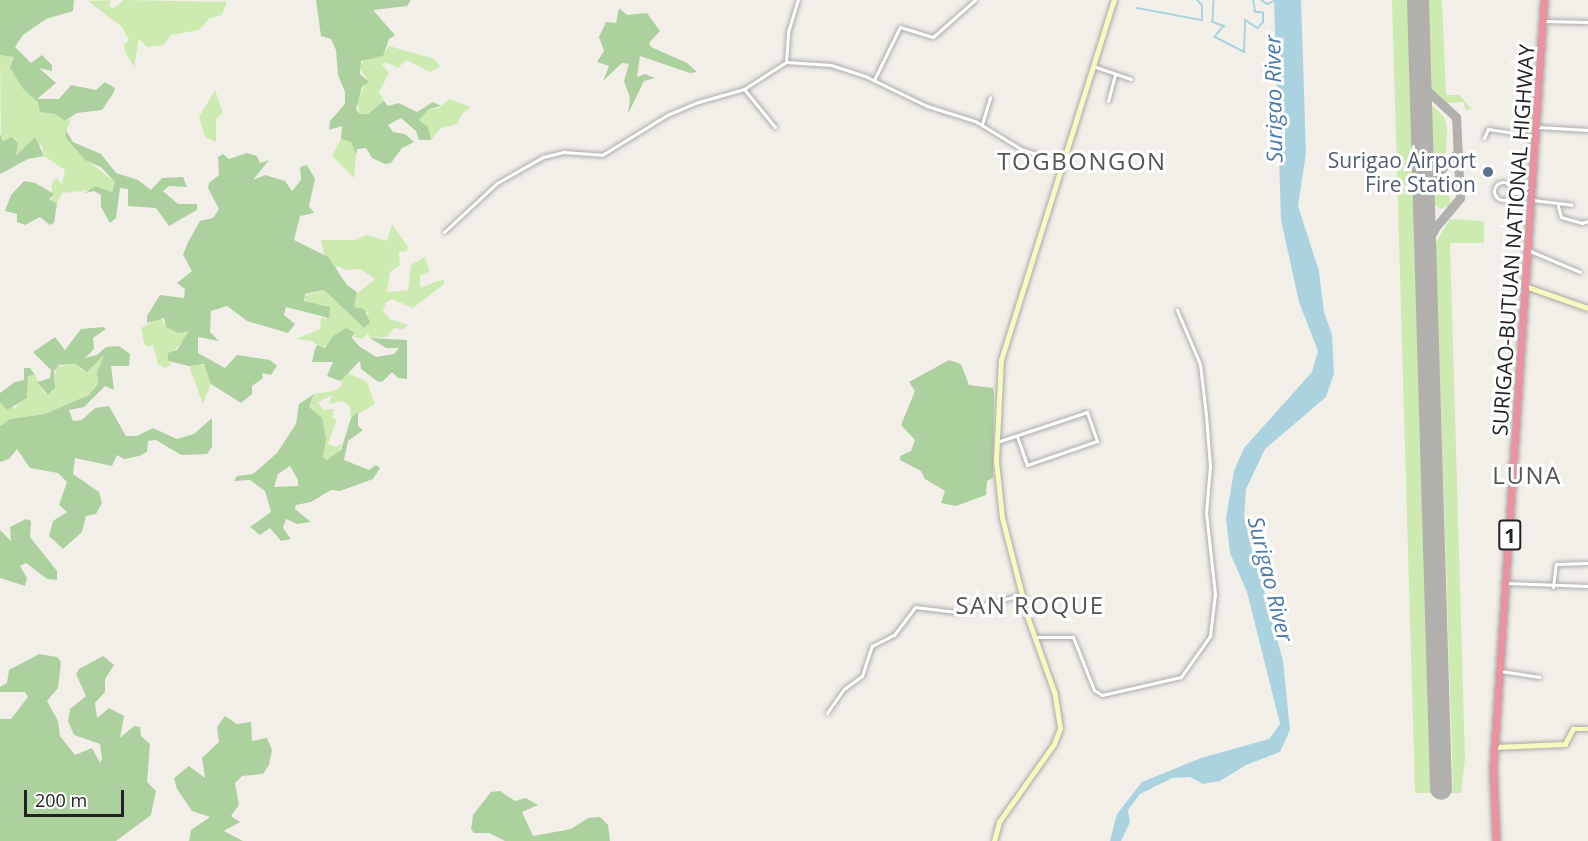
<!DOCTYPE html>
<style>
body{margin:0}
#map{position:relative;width:1588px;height:841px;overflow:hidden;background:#f2efe9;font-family:"Open Sans",sans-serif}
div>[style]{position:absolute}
.grass>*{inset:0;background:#cdebb0}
.forest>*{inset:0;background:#add19e}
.water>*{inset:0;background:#aad3df}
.stream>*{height:1.5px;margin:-0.75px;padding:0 0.75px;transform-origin:0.75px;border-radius:0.75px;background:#aad3df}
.taxiway>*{height:9px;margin:-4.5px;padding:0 4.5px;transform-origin:4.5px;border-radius:4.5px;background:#b1b0ac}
.runway>*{height:22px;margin:-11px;padding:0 11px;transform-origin:11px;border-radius:11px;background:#b1b0ac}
.roads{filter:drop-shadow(0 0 2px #a9a9a9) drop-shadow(0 0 2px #a9a9a9)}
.street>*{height:3px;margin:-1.5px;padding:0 1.5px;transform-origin:1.5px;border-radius:1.5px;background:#fff}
.street>.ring{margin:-1.5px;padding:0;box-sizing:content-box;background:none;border:3px solid #fff;border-radius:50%}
.secondary>*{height:4.5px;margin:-2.25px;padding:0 2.25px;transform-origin:2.25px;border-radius:2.25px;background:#f7fabf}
.highway>*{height:7px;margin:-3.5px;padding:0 3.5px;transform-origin:3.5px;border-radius:3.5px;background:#e892a2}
.dots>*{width:16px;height:16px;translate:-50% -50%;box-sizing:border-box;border:3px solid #fff;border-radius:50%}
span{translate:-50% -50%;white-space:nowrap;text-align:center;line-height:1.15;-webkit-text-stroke:6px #fff;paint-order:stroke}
.shield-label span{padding:2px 4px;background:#fff;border:2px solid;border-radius:4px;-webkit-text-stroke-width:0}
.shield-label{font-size:20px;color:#222;font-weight:700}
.service-label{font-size:21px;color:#4e5e75}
.right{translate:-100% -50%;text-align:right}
.street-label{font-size:21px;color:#222}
.water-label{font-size:22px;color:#4a7aab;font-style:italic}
.quarter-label{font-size:24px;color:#555;letter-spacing:1.5px}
.scale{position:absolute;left:24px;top:790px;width:100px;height:27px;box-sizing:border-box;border:3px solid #222;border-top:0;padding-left:8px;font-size:18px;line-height:21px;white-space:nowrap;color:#222;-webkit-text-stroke:4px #fff;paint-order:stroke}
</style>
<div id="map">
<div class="grass">
<div style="clip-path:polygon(111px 0,109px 7px,114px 8px,124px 0,227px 2px,222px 15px,210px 18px,199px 30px,171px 35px,163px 45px,147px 47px,139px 39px,134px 67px,125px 52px,124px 45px,129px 40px,122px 27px,88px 1px)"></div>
<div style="clip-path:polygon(1392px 0,1408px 0,1430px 789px,1453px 788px,1436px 253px,1433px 247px,1450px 219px,1484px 221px,1484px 243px,1450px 243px,1465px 759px,1461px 793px,1415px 793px)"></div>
<div style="clip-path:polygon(1426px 0,1442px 0,1446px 95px,1459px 95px,1472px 109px,1465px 110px,1464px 102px,1447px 103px,1428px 85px)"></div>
<div style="clip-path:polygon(389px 46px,435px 59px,440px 67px,430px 72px,406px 60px,398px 68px,385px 62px,382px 64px,389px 73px,379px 92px,384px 101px,368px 114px,360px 114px,357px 103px,367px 80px,359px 66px,365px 59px,382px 56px)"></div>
<div style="clip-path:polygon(0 55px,15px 57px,24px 90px,38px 101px,41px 112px,55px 114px,65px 121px,71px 119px,65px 134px,81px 155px,115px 182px,112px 192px,101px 189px,62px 193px,57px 204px,51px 202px,52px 184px,56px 178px,62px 184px,65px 170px,44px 156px,42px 145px,26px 147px,16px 156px,18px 143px,13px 137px,7px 141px,1px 138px)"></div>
<div style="clip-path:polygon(215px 90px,223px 113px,216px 119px,216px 142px,205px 137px,199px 117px)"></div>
<div style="clip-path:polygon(449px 99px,471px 107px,462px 114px,457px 124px,441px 128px,431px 140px,419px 120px,429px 109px,439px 108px)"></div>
<div style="clip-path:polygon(1433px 106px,1444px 117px,1447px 128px,1446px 152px,1436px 166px,1430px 143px,1429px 110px)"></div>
<div style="clip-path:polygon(341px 139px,351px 142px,356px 155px,354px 178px,332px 156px)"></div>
<div style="clip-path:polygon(1440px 177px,1449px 179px,1450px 205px,1441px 209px,1435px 205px,1434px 184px)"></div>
<div style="clip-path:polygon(392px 224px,408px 247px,407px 251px,399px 252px,400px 265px,390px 272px,387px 292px,408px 290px,411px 265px,425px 257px,430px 271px,420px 276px,420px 288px,437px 281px,444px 280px,444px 284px,413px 308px,392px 299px,386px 302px,383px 311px,390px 319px,408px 325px,403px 329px,394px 328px,387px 337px,370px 338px,368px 333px,363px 339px,354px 337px,352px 329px,322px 348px,312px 341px,296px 339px,320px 329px,321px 318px,326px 319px,325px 305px,308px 303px,303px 296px,324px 290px,364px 328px,368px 313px,354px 307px,353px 297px,375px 279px,360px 269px,345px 270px,338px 266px,335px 269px,324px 255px,321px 240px,356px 240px,367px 235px,387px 241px)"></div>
<div style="clip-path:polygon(161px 317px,166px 327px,189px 331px,190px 334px,173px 352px,168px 361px,172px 364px,165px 368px,158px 364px,153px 345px,147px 347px,144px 343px,141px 328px)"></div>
<div style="clip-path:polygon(105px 355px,97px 376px,98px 384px,89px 395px,45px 414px,10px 419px,0 426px,0 402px,15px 408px,23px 399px,28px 376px,35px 375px,45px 394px,53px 392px,56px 367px,75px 364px,83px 371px)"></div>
<div style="clip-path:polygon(198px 363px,207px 367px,211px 384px,203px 404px,189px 366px)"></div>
<div style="clip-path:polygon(348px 373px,367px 382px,375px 404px,351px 418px,350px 406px,342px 401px,329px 404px,332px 395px,318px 402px,323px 410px,334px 409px,332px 417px,337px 420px,328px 444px,337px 447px,342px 443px,339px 452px,327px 460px,323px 457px,323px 429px,309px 407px,314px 394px,334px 391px,342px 385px,341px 377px)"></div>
</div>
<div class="forest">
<div style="clip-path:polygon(0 0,74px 0,73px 11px,46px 19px,23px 35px,15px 47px,31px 63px,42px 55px,52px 65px,52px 71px,39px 68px,56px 83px,37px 99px,59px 99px,71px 85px,96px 90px,105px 82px,115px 88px,114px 92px,102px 110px,77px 113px,65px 121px,55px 114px,40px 112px,38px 102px,24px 90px,10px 68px,14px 57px,0 55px)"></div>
<div style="clip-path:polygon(316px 0,411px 0,407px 6px,373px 10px,395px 35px,389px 39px,383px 56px,361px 61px,360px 74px,369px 82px,362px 87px,356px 109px,360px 114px,368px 114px,384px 101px,388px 106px,399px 103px,417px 112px,433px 102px,441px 106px,429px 109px,419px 120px,428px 127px,431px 140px,419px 140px,416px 131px,401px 118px,388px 125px,393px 132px,405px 134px,414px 142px,402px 148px,391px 163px,385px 164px,372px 158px,366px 148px,357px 149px,356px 155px,351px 142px,341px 139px,342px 126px,329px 130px,330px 121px,345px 104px,345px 92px,338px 75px,336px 50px,331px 39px,321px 36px)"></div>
<div style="clip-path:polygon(619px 8px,627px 15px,647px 13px,660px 31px,649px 43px,651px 47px,687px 63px,697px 72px,690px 73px,640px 56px,637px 77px,645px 74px,655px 78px,644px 81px,628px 114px,630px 98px,624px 81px,629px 64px,622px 63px,603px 81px,609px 66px,597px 62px,604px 51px,599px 37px,606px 22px,616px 23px)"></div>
<div style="clip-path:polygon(65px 129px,73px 142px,101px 154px,116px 173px,138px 180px,151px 190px,162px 178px,183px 177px,187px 187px,169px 186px,163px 191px,178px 204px,197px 204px,197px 210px,169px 226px,156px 208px,128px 206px,128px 189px,120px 188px,116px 218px,110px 223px,101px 207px,101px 195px,94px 191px,85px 193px,95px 186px,112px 192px,115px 182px,101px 167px,85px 160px,66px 138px)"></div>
<div style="clip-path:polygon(0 134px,3px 141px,12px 137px,18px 143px,16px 156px,35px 137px,44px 156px,28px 159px,0 174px)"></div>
<div style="clip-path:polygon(247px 153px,257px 156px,260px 163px,269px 160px,253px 180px,265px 175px,285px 181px,292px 191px,301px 180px,300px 167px,307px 165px,315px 179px,309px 206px,314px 213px,300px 216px,294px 240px,328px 257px,347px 285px,357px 292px,354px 307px,364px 309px,370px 322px,364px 328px,324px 290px,305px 294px,304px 301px,330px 307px,329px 318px,286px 307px,284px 315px,295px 324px,288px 333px,247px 321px,227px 306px,211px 311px,210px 332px,219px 341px,198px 337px,198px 353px,225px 368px,237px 355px,270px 360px,277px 366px,271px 375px,262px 373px,263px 378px,252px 386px,252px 394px,241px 403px,211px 384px,204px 364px,189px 366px,168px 361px,168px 353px,177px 350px,189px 331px,178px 333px,166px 327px,164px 318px,147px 323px,147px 316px,160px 295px,184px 298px,185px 289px,177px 283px,192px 271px,183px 255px,188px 242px,200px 221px,213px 218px,219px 209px,208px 188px,209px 183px,219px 175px,218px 157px,223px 154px,229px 159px)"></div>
<div style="clip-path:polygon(24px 181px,35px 183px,54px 194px,49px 199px,57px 204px,54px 223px,50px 225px,40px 217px,25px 225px,17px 222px,17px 214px,5px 211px,11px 195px)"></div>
<div style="clip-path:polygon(103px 327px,106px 329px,93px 338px,94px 349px,85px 358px,97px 355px,106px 347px,119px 346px,130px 354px,129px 366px,111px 366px,114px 390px,105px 386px,84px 407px,69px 410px,73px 421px,82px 420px,95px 408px,109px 406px,126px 436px,137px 436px,153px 428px,177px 439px,194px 434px,212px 418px,212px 447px,207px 454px,181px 455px,156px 440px,148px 441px,147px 452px,139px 456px,124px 459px,117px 455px,112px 466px,75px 458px,73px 474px,99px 492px,102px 503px,96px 514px,86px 516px,82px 532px,63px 549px,49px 536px,53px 521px,67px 512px,59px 505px,67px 482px,58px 473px,30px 468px,17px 449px,9px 459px,0 462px,0 426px,10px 419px,45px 414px,89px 395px,98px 384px,97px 373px,104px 355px,87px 372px,75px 364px,59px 365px,54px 371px,55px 388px,48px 395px,37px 382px,50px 378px,51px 370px,33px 352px,55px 337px,65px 350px,81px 329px)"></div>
<div style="clip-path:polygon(346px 328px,354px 332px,352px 338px,359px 346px,376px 357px,394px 354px,399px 348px,386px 348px,370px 338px,407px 340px,407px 379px,398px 378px,392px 372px,382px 382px,377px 381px,361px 369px,360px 361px,340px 381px,327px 376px,333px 362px,312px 362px,315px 349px,317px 345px,325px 348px,333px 336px)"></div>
<div style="clip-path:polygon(949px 360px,961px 364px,969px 385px,993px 388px,994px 393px,993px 478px,987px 481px,986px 495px,956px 506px,941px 503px,945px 491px,925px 479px,921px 471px,900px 460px,900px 456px,911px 451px,915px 440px,901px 425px,915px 391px,909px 382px)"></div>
<div style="clip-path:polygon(24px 368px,30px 368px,35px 375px,28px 376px,27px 398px,7px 410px,0 402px,0 393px,15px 382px,24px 380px)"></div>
<div style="clip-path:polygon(evenodd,314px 394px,309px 407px,322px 418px,326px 439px,323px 457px,327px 460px,341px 450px,351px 418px,358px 412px,358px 426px,363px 430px,348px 441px,344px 460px,369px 470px,376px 465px,380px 468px,373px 479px,340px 491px,331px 490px,311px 502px,296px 505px,295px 509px,311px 522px,297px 524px,286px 519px,283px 528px,291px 539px,281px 541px,270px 528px,260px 535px,250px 527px,271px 512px,265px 491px,250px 480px,234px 481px,237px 476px,253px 474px,277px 453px,296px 424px,299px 404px,314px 394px,290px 466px,298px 480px,298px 486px,274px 487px,278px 474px,290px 466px)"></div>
<div style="clip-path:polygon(26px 519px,31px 521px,30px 537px,57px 571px,57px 580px,47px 579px,26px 563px,20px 566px,27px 578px,25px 586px,0 578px,0 530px,11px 541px,10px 527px)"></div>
<div style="clip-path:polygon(39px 654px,57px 657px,61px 662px,58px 688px,47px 701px,58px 721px,60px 736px,75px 755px,92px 748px,100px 763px,102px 759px,100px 744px,74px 735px,68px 721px,70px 709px,86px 696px,76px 674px,79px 669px,103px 656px,114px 665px,105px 679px,105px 692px,95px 703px,97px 718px,109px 708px,124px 716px,120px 738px,134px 726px,140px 727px,141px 736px,150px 744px,147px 782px,156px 791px,151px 815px,116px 841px,0 841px,0 719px,11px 719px,28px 697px,25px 692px,0 692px,0 687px,7px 683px,9px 670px)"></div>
<div style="clip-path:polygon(225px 716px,237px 724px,251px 722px,252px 741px,267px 738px,272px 750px,269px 765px,263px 774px,242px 776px,235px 783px,239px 805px,231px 816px,240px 822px,224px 831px,243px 841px,189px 841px,191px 830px,210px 817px,192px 811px,177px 789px,174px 778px,189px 766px,205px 778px,202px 758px,219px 742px,217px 727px)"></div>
<div style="clip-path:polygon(500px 791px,515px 801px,526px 798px,538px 805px,522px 812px,533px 836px,571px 829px,588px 818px,600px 817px,608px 825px,610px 841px,505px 841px,489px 833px,474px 833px,471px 829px,473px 815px,491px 792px)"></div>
</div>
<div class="water">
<div style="clip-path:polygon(1274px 0,1301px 0,1306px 153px,1298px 206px,1319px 271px,1324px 312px,1332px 335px,1334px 373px,1326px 397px,1265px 449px,1246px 489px,1244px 517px,1283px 661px,1290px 730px,1280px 752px,1246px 765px,1220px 781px,1203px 784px,1190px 777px,1172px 778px,1140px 794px,1128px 810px,1130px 822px,1121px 841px,1110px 841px,1117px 814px,1142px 782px,1201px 758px,1269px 739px,1280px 724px,1247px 592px,1230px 553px,1226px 518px,1234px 471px,1244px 448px,1312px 372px,1318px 351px,1299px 302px,1281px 220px)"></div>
</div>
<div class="stream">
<div style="left:1214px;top:0;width:22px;rotate:93deg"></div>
<div style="left:1213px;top:22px;width:12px;rotate:20deg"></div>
<div style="left:1224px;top:26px;width:14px;rotate:129deg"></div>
<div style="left:1215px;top:37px;width:33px;rotate:27deg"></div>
<div style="left:1244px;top:52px;width:32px;rotate:-88deg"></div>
<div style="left:1245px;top:20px;width:15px;rotate:32deg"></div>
<div style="left:1258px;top:28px;width:8px;rotate:-50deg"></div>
<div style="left:1263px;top:22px;width:9px;rotate:-90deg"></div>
<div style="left:1263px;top:13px;width:8px;rotate:-173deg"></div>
<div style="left:1255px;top:12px;width:12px;rotate:-99deg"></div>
<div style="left:1262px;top:0;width:6px;rotate:39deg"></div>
<div style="left:1267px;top:4px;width:11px;rotate:-22deg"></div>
<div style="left:1137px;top:8px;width:66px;rotate:10.5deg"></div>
<div style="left:1202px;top:20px;width:14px;rotate:-90deg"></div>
<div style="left:1202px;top:6px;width:8px;rotate:-130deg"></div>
</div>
<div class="taxiway">
<div style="left:1420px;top:84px;width:49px;rotate:42.5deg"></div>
<div style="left:1456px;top:117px;width:81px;rotate:87.2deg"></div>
<div style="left:1460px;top:198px;width:39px;rotate:130deg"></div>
<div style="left:1435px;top:228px;width:21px;rotate:119deg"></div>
<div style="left:1423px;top:188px;width:50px;rotate:-45.8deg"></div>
</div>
<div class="runway">
<div style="left:1418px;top:0;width:789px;rotate:88.33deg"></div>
</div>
<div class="roads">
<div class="street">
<div style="left:1543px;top:21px;width:45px;rotate:1.3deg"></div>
<div style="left:786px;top:62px;width:30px;rotate:-86deg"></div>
<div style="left:788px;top:32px;width:34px;rotate:-73deg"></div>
<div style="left:1093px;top:66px;width:40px;rotate:18.9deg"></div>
<div style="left:874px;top:80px;width:59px;rotate:-63.9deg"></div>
<div style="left:900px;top:27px;width:34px;rotate:17deg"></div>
<div style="left:933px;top:37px;width:56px;rotate:-41.4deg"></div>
<div style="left:744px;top:89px;width:49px;rotate:50.8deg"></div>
<div style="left:1108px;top:101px;width:28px;rotate:-75deg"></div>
<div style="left:982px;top:124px;width:28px;rotate:-73deg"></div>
<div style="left:1538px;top:127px;width:50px;rotate:3.4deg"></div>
<div style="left:1484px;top:138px;width:10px;rotate:-66deg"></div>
<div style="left:1488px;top:129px;width:46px;rotate:8.8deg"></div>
<div class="ring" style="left:1494px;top:182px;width:15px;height:15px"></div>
<div style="left:1510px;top:188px;width:19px"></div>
<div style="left:1510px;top:193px;width:20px"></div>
<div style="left:1533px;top:200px;width:39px;rotate:7deg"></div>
<div style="left:1558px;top:206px;width:11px;rotate:75deg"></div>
<div style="left:1561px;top:217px;width:22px;rotate:16deg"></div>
<div style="left:1582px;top:223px;width:6px;rotate:-18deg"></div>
<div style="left:444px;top:232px;width:72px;rotate:-42.8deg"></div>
<div style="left:497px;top:183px;width:53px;rotate:-29.5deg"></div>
<div style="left:543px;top:157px;width:21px;rotate:-14deg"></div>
<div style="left:563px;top:152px;width:39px;rotate:4deg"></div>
<div style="left:602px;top:155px;width:76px;rotate:-31.6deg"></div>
<div style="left:667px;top:115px;width:30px;rotate:-23deg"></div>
<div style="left:695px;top:103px;width:51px;rotate:-15.9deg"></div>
<div style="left:744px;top:89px;width:50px;rotate:-32.7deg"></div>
<div style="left:786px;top:62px;width:45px;rotate:3.8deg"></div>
<div style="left:831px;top:65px;width:38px;rotate:18deg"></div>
<div style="left:867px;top:77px;width:67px;rotate:25.8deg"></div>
<div style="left:927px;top:106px;width:50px;rotate:17.4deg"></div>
<div style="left:975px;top:121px;width:54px;rotate:31.3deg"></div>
<div style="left:1021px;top:149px;width:43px;rotate:18.9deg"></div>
<div style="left:1530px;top:251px;width:54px;rotate:22.8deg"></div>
<div style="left:997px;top:442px;width:95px;rotate:-18.4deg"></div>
<div style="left:1087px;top:412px;width:31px;rotate:71deg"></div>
<div style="left:1097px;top:441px;width:74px;rotate:161.1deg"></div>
<div style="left:1027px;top:465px;width:31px;rotate:-109deg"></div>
<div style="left:1506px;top:583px;width:82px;rotate:2.1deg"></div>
<div style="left:1553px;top:587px;width:23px;rotate:-83deg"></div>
<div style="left:1556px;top:564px;width:32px;rotate:-2deg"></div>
<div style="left:1034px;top:637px;width:39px"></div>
<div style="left:1073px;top:637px;width:57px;rotate:68.4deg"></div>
<div style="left:1094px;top:690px;width:9px;rotate:32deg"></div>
<div style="left:1102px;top:695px;width:81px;rotate:-12.8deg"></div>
<div style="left:1181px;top:677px;width:50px;rotate:-54.7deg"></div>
<div style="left:1210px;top:636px;width:42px;rotate:-83.2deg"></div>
<div style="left:1215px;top:594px;width:81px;rotate:-96.3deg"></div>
<div style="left:1206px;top:513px;width:47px;rotate:-85.1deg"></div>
<div style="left:1210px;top:466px;width:51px;rotate:-94.5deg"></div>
<div style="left:1206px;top:415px;width:51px;rotate:-96.7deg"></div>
<div style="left:1200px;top:364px;width:59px;rotate:-113.1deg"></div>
<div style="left:1501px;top:671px;width:39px;rotate:9deg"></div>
<div style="left:827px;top:713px;width:29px;rotate:-55deg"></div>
<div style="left:844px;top:689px;width:22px;rotate:-36deg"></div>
<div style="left:862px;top:676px;width:32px;rotate:-72deg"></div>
<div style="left:872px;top:646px;width:25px;rotate:-27deg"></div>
<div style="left:894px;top:635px;width:35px;rotate:-53deg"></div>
<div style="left:915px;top:607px;width:42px;rotate:6.8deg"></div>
<div style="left:957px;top:612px;width:66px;rotate:-14.9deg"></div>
</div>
<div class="secondary">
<div style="left:1528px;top:287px;width:64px;rotate:19.3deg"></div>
<div style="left:1495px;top:747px;width:70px;rotate:-2.5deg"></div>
<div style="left:1565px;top:744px;width:17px;rotate:-62deg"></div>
<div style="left:1573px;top:729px;width:15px"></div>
<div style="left:994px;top:841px;width:20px;rotate:-75deg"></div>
<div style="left:999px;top:822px;width:95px;rotate:-54.8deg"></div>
<div style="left:1054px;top:744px;width:17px;rotate:-69deg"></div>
<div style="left:1060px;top:728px;width:36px;rotate:-99deg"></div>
<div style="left:1054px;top:692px;width:77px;rotate:-109.6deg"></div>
<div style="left:1028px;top:619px;width:104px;rotate:-104.4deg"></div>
<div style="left:1002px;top:518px;width:57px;rotate:-96deg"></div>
<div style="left:996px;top:461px;width:101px;rotate:-87.2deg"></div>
<div style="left:1001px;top:360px;width:377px;rotate:-72.6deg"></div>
</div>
<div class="highway">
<div style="left:1496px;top:841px;width:72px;rotate:-92.4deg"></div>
<div style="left:1493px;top:769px;width:771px;rotate:-86.21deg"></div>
</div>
</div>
<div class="dots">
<div style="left:1488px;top:172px;background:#5c6f8a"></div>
</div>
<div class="shield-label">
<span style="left:1510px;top:535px">1</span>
</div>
<div class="service-label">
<span class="right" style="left:1476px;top:172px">Surigao Airport<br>Fire Station</span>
</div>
<div class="street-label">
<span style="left:1513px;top:240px;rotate:-86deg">SURIGAO-BUTUAN NATIONAL HIGHWAY</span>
</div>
<div class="water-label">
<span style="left:1273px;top:99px;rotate:-91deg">Surigao River</span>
<span style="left:1271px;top:579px;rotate:76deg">Surigao River</span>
</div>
<div class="quarter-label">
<span style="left:1082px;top:161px">TOGBONGON</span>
<span style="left:1527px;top:475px">LUNA</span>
<span style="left:1030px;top:605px">SAN ROQUE</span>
</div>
<div class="scale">200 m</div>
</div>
